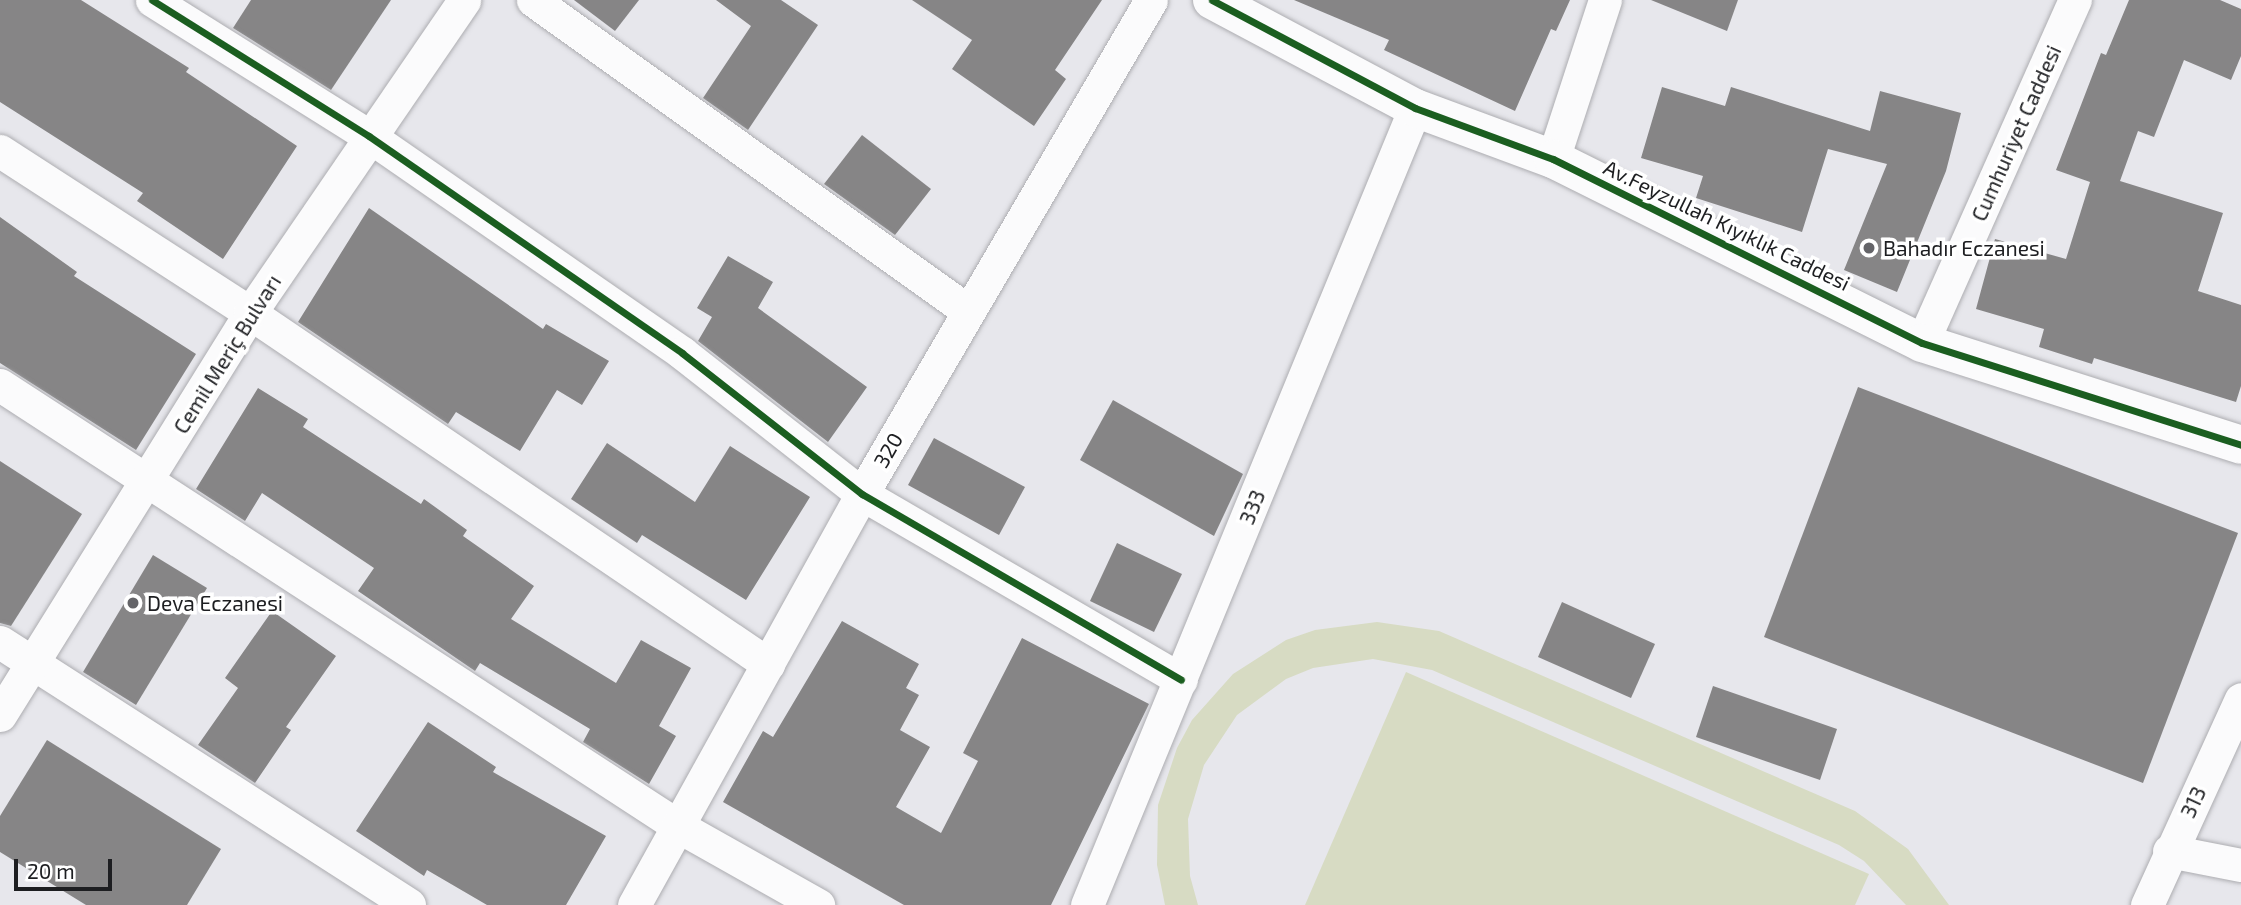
<!DOCTYPE html>
<meta charset="utf-8">
<style>
body{margin:0}
#map{position:relative;width:2241px;height:905px;overflow:hidden;background:#e7e7ec;font-family:"Exo 2",sans-serif}
div>[style]{position:absolute}
.green>*{inset:0;background:#d7dbc3}
.building>*{inset:0;background:#868586}
.roads{filter:drop-shadow(0 0 2px #adadb1) drop-shadow(0 0 2px #adadb1)}
.street>*{height:33px;margin:-16.5px;padding:0 16.5px;transform-origin:16.5px;border-radius:16.5px;background:#fbfbfc}
.secondary>*{height:38px;margin:-19px;padding:0 19px;transform-origin:19px;border-radius:19px;background:#fbfbfc}
.cycleway>*{height:7px;margin:-3.5px;padding:0 3.5px;transform-origin:3.5px;border-radius:3.5px;background:#1b5e20}
.dots>*{width:19px;height:19px;translate:-50% -50%;box-sizing:border-box;border:4px solid #fff;border-radius:50%}
span{translate:-50% -50%;white-space:nowrap;text-align:center;line-height:1.15;-webkit-text-stroke:7px #fff;paint-order:stroke}
.street-label{font-size:21px;color:#1d1e21}
.poi-label{font-size:21px;color:#1d1e21}
.left{translate:0 -50%;text-align:left}
.scale{position:absolute;left:14px;top:859px;width:98px;height:32px;box-sizing:border-box;border:4px solid #1d1e21;border-top:0;padding-left:9px;font-size:21px;line-height:24px;white-space:nowrap;color:#1d1e21;-webkit-text-stroke:5px #fff;paint-order:stroke}
</style>
<div id="map">
<div class="green">
<div style="clip-path:polygon(1377px 622px,1439px 631px,1855px 811px,1908px 849px,1949px 905px,1906px 905px,1864px 861px,1839px 845px,1432px 670px,1373px 659px,1313px 668px,1286px 679px,1237px 715px,1204px 765px,1188px 819px,1190px 876px,1198px 905px,1165px 905px,1157px 865px,1158px 805px,1177px 748px,1192px 720px,1233px 674px,1286px 640px,1315px 630px)"></div>
<div style="clip-path:polygon(1406px 672px,1869px 874px,1855px 905px,1305px 905px)"></div>
</div>
<div class="building">
<div style="clip-path:polygon(0 0,81px 0,189px 68px,186px 72px,297px 146px,223px 259px,137px 201px,143px 193px,0 102px)"></div>
<div style="clip-path:polygon(251px 0,391px 0,331px 90px,233px 28px)"></div>
<div style="clip-path:polygon(574px 0,639px 0,615px 31px)"></div>
<div style="clip-path:polygon(716px 0,781px 0,818px 25px,748px 130px,703px 98px,751px 26px)"></div>
<div style="clip-path:polygon(912px 0,1102px 0,1055px 70px,1066px 79px,1034px 126px,952px 69px,972px 40px)"></div>
<div style="clip-path:polygon(1294px 0,1570px 0,1556px 31px,1551px 29px,1515px 111px,1384px 50px,1389px 40px)"></div>
<div style="clip-path:polygon(1651px 0,1738px 0,1727px 31px)"></div>
<div style="clip-path:polygon(2129px 0,2220px 0,2241px 9px,2241px 56px,2231px 80px,2184px 60px,2154px 137px,2138px 131px,2120px 181px,2223px 213px,2198px 291px,2241px 305px,2241px 386px,2236px 402px,2094px 358px,2092px 364px,2039px 347px,2044px 329px,1976px 309px,1995px 239px,2066px 259px,2090px 182px,2056px 170px,2101px 53px,2106px 55px)"></div>
<div style="clip-path:polygon(1662px 87px,1725px 106px,1731px 87px,1870px 131px,1880px 91px,1961px 113px,1946px 171px,1897px 292px,1844px 270px,1887px 164px,1828px 149px,1802px 232px,1696px 198px,1703px 176px,1641px 158px)"></div>
<div style="clip-path:polygon(862px 135px,931px 189px,895px 235px,824px 184px)"></div>
<div style="clip-path:polygon(369px 208px,543px 329px,546px 324px,609px 361px,582px 405px,557px 390px,520px 451px,456px 412px,448px 424px,298px 322px)"></div>
<div style="clip-path:polygon(0 217px,77px 272px,74px 276px,196px 354px,136px 450px,0 363px)"></div>
<div style="clip-path:polygon(728px 256px,773px 282px,758px 308px,867px 387px,828px 442px,698px 341px,712px 317px,697px 308px)"></div>
<div style="clip-path:polygon(1858px 387px,2238px 533px,2143px 783px,1764px 637px)"></div>
<div style="clip-path:polygon(258px 388px,308px 419px,303px 427px,421px 504px,424px 499px,467px 530px,463px 536px,534px 586px,511px 619px,616px 683px,641px 640px,691px 668px,659px 726px,676px 736px,649px 784px,583px 742px,590px 729px,480px 663px,475px 671px,358px 591px,374px 568px,262px 493px,245px 521px,196px 489px)"></div>
<div style="clip-path:polygon(1113px 400px,1243px 474px,1214px 536px,1080px 460px)"></div>
<div style="clip-path:polygon(934px 438px,1025px 487px,999px 535px,908px 485px)"></div>
<div style="clip-path:polygon(607px 443px,695px 502px,730px 446px,810px 497px,746px 600px,642px 535px,637px 543px,571px 499px)"></div>
<div style="clip-path:polygon(0 461px,82px 514px,11px 626px,0 623px)"></div>
<div style="clip-path:polygon(1117px 543px,1182px 574px,1154px 632px,1090px 601px)"></div>
<div style="clip-path:polygon(153px 555px,207px 588px,136px 705px,83px 672px)"></div>
<div style="clip-path:polygon(1562px 602px,1655px 644px,1631px 698px,1538px 657px)"></div>
<div style="clip-path:polygon(272px 611px,336px 656px,286px 727px,291px 730px,255px 783px,198px 745px,238px 688px,225px 678px)"></div>
<div style="clip-path:polygon(842px 621px,919px 664px,906px 688px,919px 695px,900px 730px,930px 747px,896px 807px,941px 833px,978px 761px,963px 753px,1022px 638px,1149px 704px,1051px 905px,904px 905px,723px 802px,763px 731px,773px 737px)"></div>
<div style="clip-path:polygon(1713px 686px,1837px 729px,1820px 780px,1696px 737px)"></div>
<div style="clip-path:polygon(428px 722px,496px 767px,493px 772px,606px 836px,566px 905px,487px 905px,427px 870px,424px 876px,356px 831px)"></div>
<div style="clip-path:polygon(47px 740px,221px 849px,187px 905px,86px 905px,0 852px,0 816px)"></div>
</div>
<div class="roads">
<div class="street">
<div style="left:152px;top:0;width:256px;rotate:32.1deg"></div>
<div style="left:369px;top:136px;width:381px;rotate:34.7deg"></div>
<div style="left:682px;top:353px;width:229px;rotate:38.1deg"></div>
<div style="left:862px;top:494px;width:369px;rotate:30.2deg"></div>
<div style="left:533px;top:0;width:535px;rotate:35.56deg"></div>
<div style="left:0;top:151px;width:298px;rotate:32.9deg"></div>
<div style="left:250px;top:313px;width:626px;rotate:34.12deg"></div>
<div style="left:1553px;top:159px;width:167px;rotate:-71.9deg"></div>
<div style="left:1922px;top:343px;width:376px;rotate:-66deg"></div>
<div style="left:0;top:385px;width:809px;rotate:33.04deg"></div>
<div style="left:678px;top:826px;width:161px;rotate:29.4deg"></div>
<div style="left:0;top:642px;width:486px;rotate:32.7deg"></div>
<div style="left:0;top:715px;width:473px;rotate:-58.1deg"></div>
<div style="left:250px;top:313px;width:379px;rotate:-55.6deg"></div>
<div style="left:2169px;top:851px;width:73px;rotate:11deg"></div>
<div style="left:634px;top:905px;width:470px;rotate:-61deg"></div>
<div style="left:862px;top:494px;width:572px;rotate:-59.67deg"></div>
<div style="left:1087px;top:905px;width:862px;rotate:-67.63deg"></div>
<div style="left:2147px;top:905px;width:226px;rotate:-65.5deg"></div>
</div>
<div class="secondary">
<div style="left:1212px;top:0;width:230px;rotate:28deg"></div>
<div style="left:1415px;top:108px;width:147px;rotate:20.3deg"></div>
<div style="left:1553px;top:159px;width:412px;rotate:26.5deg"></div>
<div style="left:1922px;top:343px;width:335px;rotate:17.7deg"></div>
</div>
</div>
<div class="cycleway">
<div style="left:152px;top:0;width:256px;rotate:32.1deg"></div>
<div style="left:369px;top:136px;width:381px;rotate:34.7deg"></div>
<div style="left:682px;top:353px;width:229px;rotate:38.1deg"></div>
<div style="left:862px;top:494px;width:369px;rotate:30.2deg"></div>
<div style="left:1212px;top:0;width:230px;rotate:28deg"></div>
<div style="left:1415px;top:108px;width:147px;rotate:20.3deg"></div>
<div style="left:1553px;top:159px;width:412px;rotate:26.5deg"></div>
<div style="left:1922px;top:343px;width:335px;rotate:17.7deg"></div>
</div>
<div class="dots">
<div style="left:1869px;top:248px;background:#646468"></div>
<div style="left:133px;top:603px;background:#646468"></div>
</div>
<div class="street-label">
<span style="left:2016px;top:133px;rotate:-66deg">Cumhuriyet Caddesi</span>
<span style="left:1727px;top:225px;rotate:26deg">Av.Feyzullah Kıyıklık Caddesi</span>
<span style="left:227px;top:354px;rotate:-58deg">Cemil Meriç Bulvarı</span>
<span style="left:888px;top:450px;rotate:-60deg">320</span>
<span style="left:1252px;top:507px;rotate:-68deg">333</span>
<span style="left:2193px;top:802px;rotate:-65deg">313</span>
</div>
<div class="poi-label">
<span class="left" style="left:1883px;top:248px">Bahadır Eczanesi</span>
<span class="left" style="left:147px;top:603px">Deva Eczanesi</span>
</div>
<div class="scale">20 m</div>
</div>
